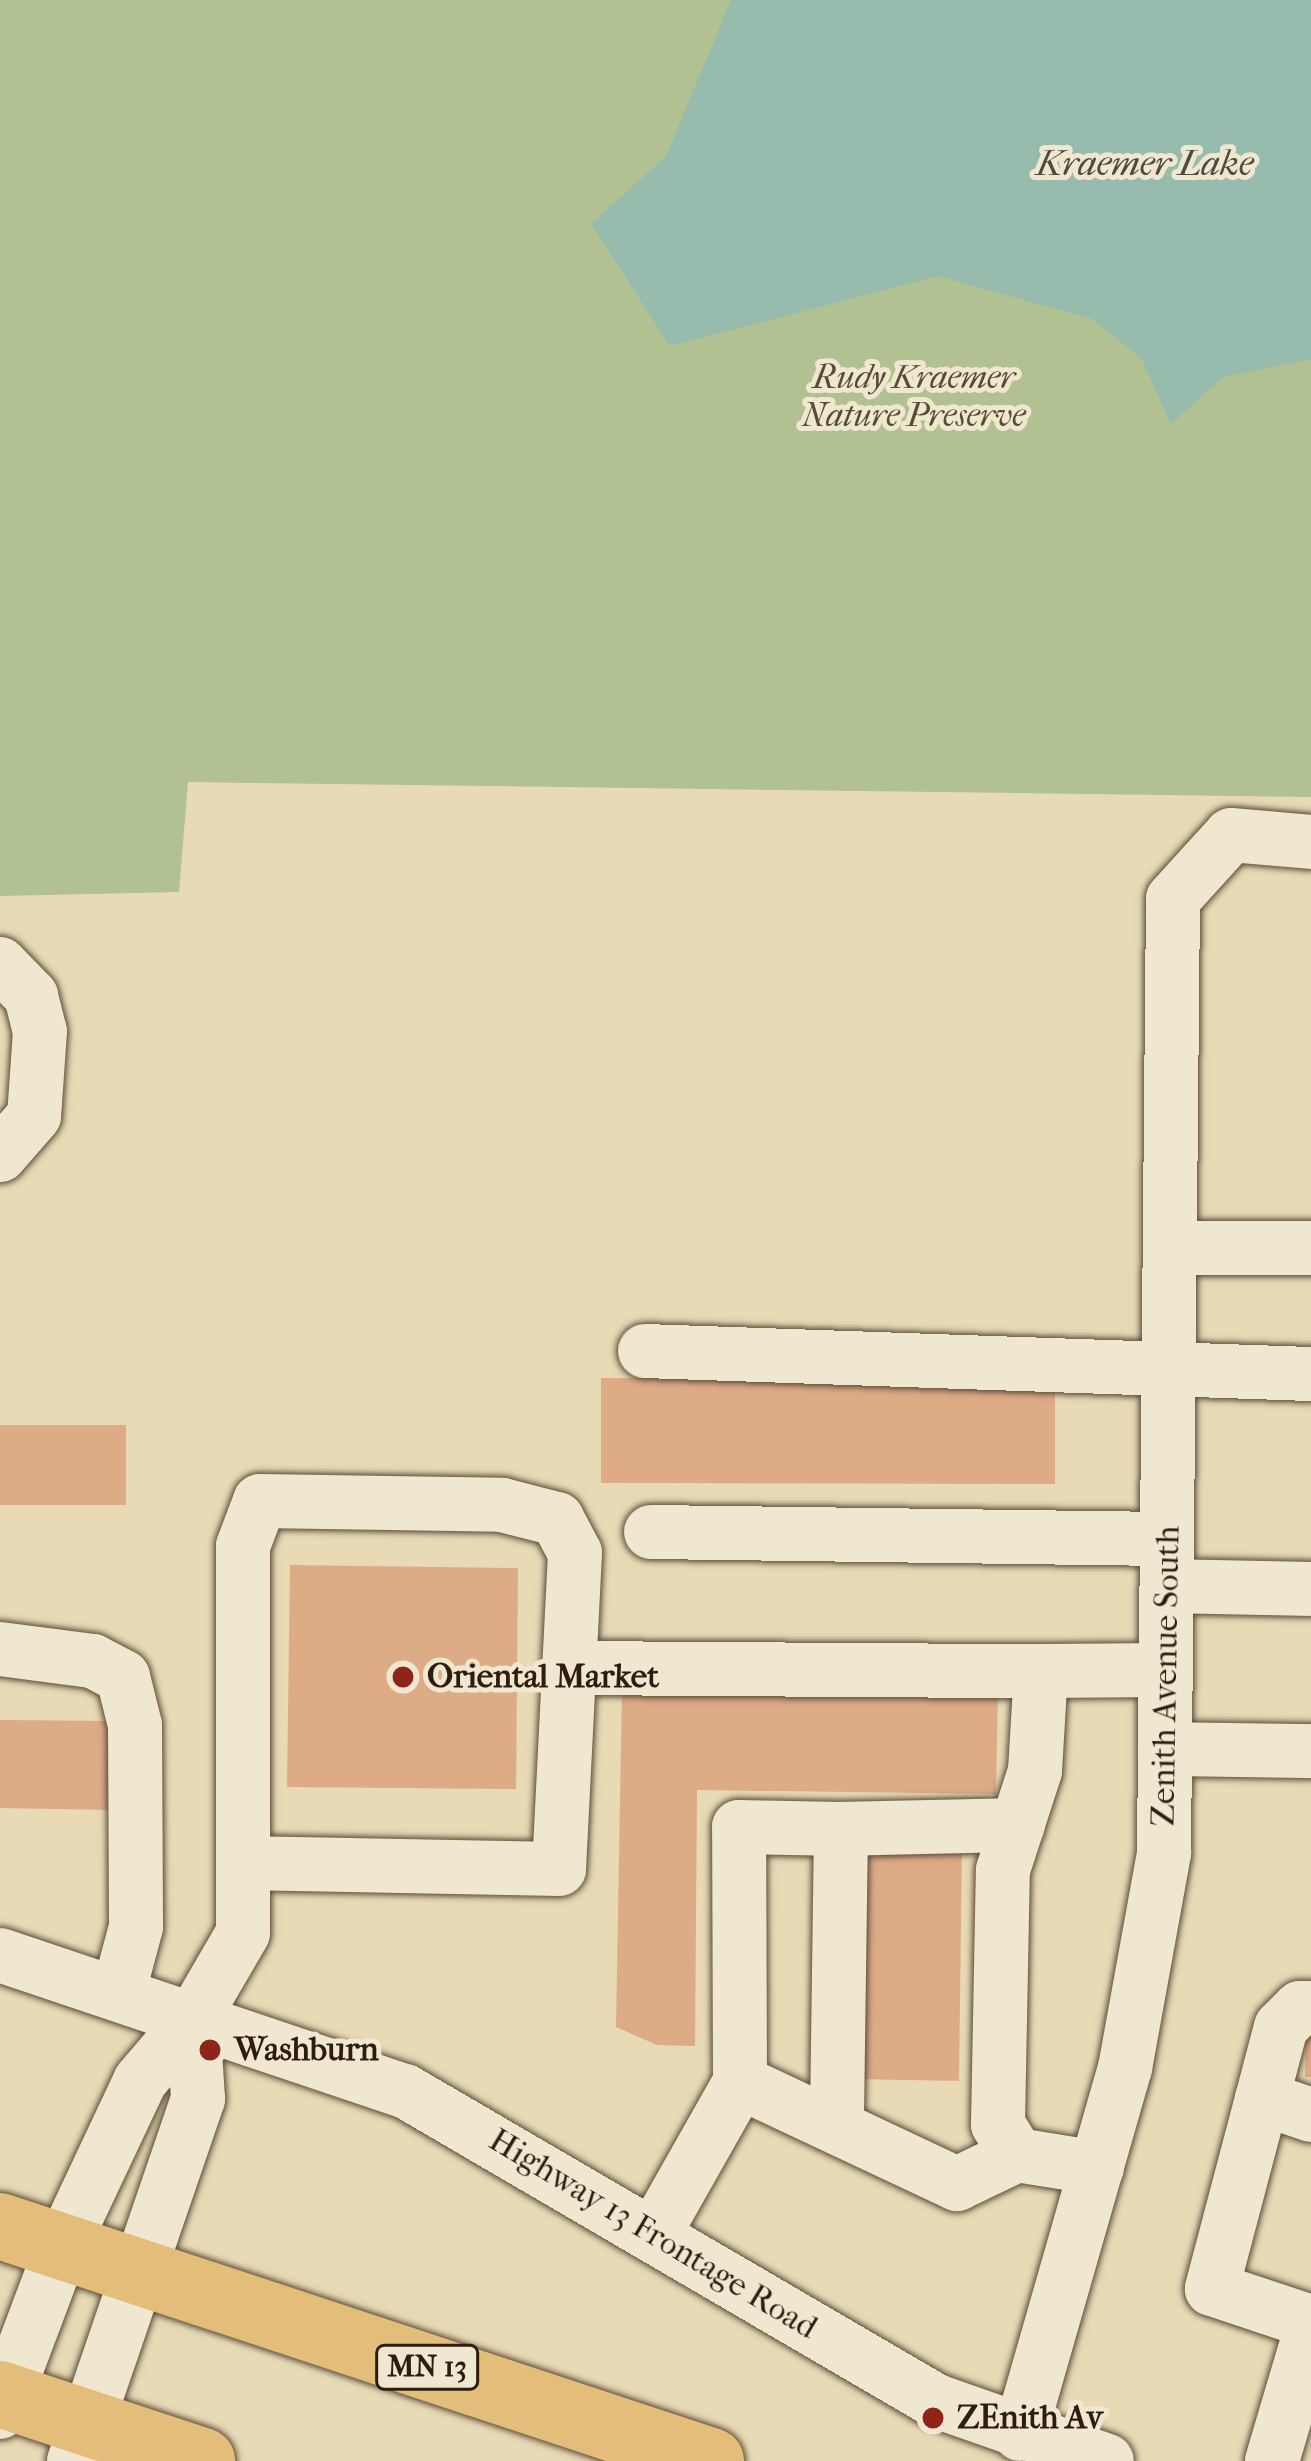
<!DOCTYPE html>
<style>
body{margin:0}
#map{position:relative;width:1311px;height:2461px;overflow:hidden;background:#e7dab5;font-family:"IM FELL French Canon",serif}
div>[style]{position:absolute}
.green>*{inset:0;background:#b1c191}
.water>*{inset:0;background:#97bbad}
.building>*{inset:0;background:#deab87}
.roads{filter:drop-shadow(0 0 3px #5c4c38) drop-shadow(0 0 3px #5c4c38)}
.minor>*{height:54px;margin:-27px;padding:0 27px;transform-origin:27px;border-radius:27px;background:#efe7cf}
.highway>*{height:66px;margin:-33px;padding:0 33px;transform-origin:33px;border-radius:33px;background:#e4bd7a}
.dots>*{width:33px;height:33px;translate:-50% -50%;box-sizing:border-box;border:6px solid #efe7cf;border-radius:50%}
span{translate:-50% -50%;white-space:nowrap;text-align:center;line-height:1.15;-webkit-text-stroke:10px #efe7cf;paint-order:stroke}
.shield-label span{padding:3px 9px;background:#efe7cf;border:3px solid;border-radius:9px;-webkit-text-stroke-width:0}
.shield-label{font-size:30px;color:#2e1c0e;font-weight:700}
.park-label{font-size:33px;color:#554e35;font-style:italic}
.street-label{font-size:33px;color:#2e1c0e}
.poi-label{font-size:33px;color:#2e1c0e;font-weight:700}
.left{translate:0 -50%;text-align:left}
.water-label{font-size:36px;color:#4e4c3e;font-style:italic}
</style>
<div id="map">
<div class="green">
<div style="clip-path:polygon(0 0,1311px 0,1311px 797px,188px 782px,179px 892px,0 896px)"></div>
</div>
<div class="water">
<div style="clip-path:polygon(731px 0,1311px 0,1311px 359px,1223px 377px,1171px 424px,1141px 358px,1092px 319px,938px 276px,670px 346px,591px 224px,666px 156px)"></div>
</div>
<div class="building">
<div style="clip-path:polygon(601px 1378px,1055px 1380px,1055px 1484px,601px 1483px)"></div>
<div style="clip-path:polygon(0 1425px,126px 1425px,126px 1505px,0 1505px)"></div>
<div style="clip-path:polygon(290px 1565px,518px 1568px,516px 1789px,287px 1787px)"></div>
<div style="clip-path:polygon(622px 1689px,998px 1693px,996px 1794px,697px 1790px,695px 2046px,657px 2045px,616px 2027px)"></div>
<div style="clip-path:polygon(0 1720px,112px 1721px,111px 1810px,0 1808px)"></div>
<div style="clip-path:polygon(859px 1842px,962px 1844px,959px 2081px,856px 2079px)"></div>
<div style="clip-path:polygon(1306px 2026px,1311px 2027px,1311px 2077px,1305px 2077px)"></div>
</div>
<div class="roads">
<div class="minor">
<div style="left:0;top:964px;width:45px;rotate:45.9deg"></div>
<div style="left:31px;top:996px;width:36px;rotate:76deg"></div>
<div style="left:40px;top:1031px;width:85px;rotate:94deg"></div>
<div style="left:34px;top:1116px;width:52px;rotate:131.1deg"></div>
<div style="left:1170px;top:1248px;width:141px"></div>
<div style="left:645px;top:1351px;width:666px;rotate:1.98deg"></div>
<div style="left:651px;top:1532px;width:516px;rotate:0.78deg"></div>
<div style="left:1167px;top:1586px;width:144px;rotate:1.2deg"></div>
<div style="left:0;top:1649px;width:94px;rotate:7.4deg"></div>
<div style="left:93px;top:1661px;width:34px;rotate:28deg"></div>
<div style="left:123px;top:1677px;width:49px;rotate:76deg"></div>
<div style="left:135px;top:1725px;width:202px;rotate:89.7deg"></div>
<div style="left:136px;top:1927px;width:69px;rotate:105deg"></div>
<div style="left:569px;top:1668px;width:472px;rotate:0.4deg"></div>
<div style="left:1165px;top:1749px;width:146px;rotate:0.8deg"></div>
<div style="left:841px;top:1829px;width:177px;rotate:-1.3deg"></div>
<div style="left:0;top:1955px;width:427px;rotate:18.6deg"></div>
<div style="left:405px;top:2091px;width:615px;rotate:30.28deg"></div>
<div style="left:936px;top:2401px;width:181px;rotate:19.3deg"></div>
<div style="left:1311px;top:2008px;width:11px;rotate:180deg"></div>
<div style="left:1300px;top:2008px;width:27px;rotate:135deg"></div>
<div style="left:1281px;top:2027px;width:271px;rotate:104.8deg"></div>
<div style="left:1212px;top:2289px;width:104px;rotate:18.4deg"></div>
<div style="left:740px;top:2082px;width:255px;rotate:-90.2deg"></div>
<div style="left:739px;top:1827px;width:102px;rotate:1.1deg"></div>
<div style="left:841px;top:1829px;width:295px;rotate:90.8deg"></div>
<div style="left:1262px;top:2098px;width:52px;rotate:19.1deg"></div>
<div style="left:1017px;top:2155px;width:36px;rotate:-122deg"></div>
<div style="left:998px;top:2124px;width:254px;rotate:-88.9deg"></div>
<div style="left:1003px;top:1870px;width:104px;rotate:-72.1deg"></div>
<div style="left:1035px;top:1771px;width:100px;rotate:-86.6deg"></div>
<div style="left:1041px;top:1671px;width:125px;rotate:-0.5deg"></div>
<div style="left:654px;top:2234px;width:175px;rotate:-60.5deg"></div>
<div style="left:740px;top:2082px;width:240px;rotate:25.2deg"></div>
<div style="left:957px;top:2184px;width:67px;rotate:-25.8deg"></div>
<div style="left:1017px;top:2155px;width:81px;rotate:9.2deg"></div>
<div style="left:0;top:2412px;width:176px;rotate:-69.4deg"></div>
<div style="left:62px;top:2247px;width:183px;rotate:-64.8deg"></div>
<div style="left:140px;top:2081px;width:82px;rotate:-49.5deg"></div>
<div style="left:193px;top:2019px;width:99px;rotate:-59.8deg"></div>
<div style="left:243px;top:1933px;width:387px;rotate:-90deg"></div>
<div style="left:243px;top:1546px;width:48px;rotate:-69.3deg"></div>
<div style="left:260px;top:1501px;width:242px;rotate:0.9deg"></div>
<div style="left:502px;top:1505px;width:57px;rotate:14.3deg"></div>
<div style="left:557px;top:1519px;width:38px;rotate:62deg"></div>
<div style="left:575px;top:1553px;width:316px;rotate:92.9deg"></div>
<div style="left:559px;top:1869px;width:316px;rotate:-178.9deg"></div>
<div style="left:1020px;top:2434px;width:381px;rotate:-74deg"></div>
<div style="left:1125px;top:2068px;width:219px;rotate:-79.7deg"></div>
<div style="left:1164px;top:1853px;width:954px;rotate:-89.46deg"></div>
<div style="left:1173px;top:899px;width:86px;rotate:-47.8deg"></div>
<div style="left:1231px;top:835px;width:80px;rotate:5deg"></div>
<div style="left:74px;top:2461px;width:383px;rotate:-71.1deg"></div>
<div style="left:198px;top:2099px;width:80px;rotate:-93.6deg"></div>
<div style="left:1272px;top:2461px;width:138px;rotate:-73.5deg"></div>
</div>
<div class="highway">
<div style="left:0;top:2226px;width:749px;rotate:18.29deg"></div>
<div style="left:0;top:2394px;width:213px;rotate:18.3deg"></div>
</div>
</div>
<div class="dots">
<div style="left:403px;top:1677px;background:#8f2418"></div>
<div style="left:210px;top:2050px;background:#8f2418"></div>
<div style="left:933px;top:2418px;background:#8f2418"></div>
</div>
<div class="shield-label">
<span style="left:427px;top:2367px">MN 13</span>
</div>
<div class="park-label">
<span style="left:914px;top:397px">Rudy Kraemer<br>Nature Preserve</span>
</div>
<div class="street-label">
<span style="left:1166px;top:1676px;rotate:-89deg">Zenith Avenue South</span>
<span style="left:653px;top:2234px;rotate:31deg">Highway 13 Frontage Road</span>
</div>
<div class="poi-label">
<span class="left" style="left:427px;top:1677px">Oriental Market</span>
<span class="left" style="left:234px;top:2050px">Washburn</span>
<span class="left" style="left:957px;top:2418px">ZEnith Av</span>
</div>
<div class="water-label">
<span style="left:1145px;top:164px">Kraemer Lake</span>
</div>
</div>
